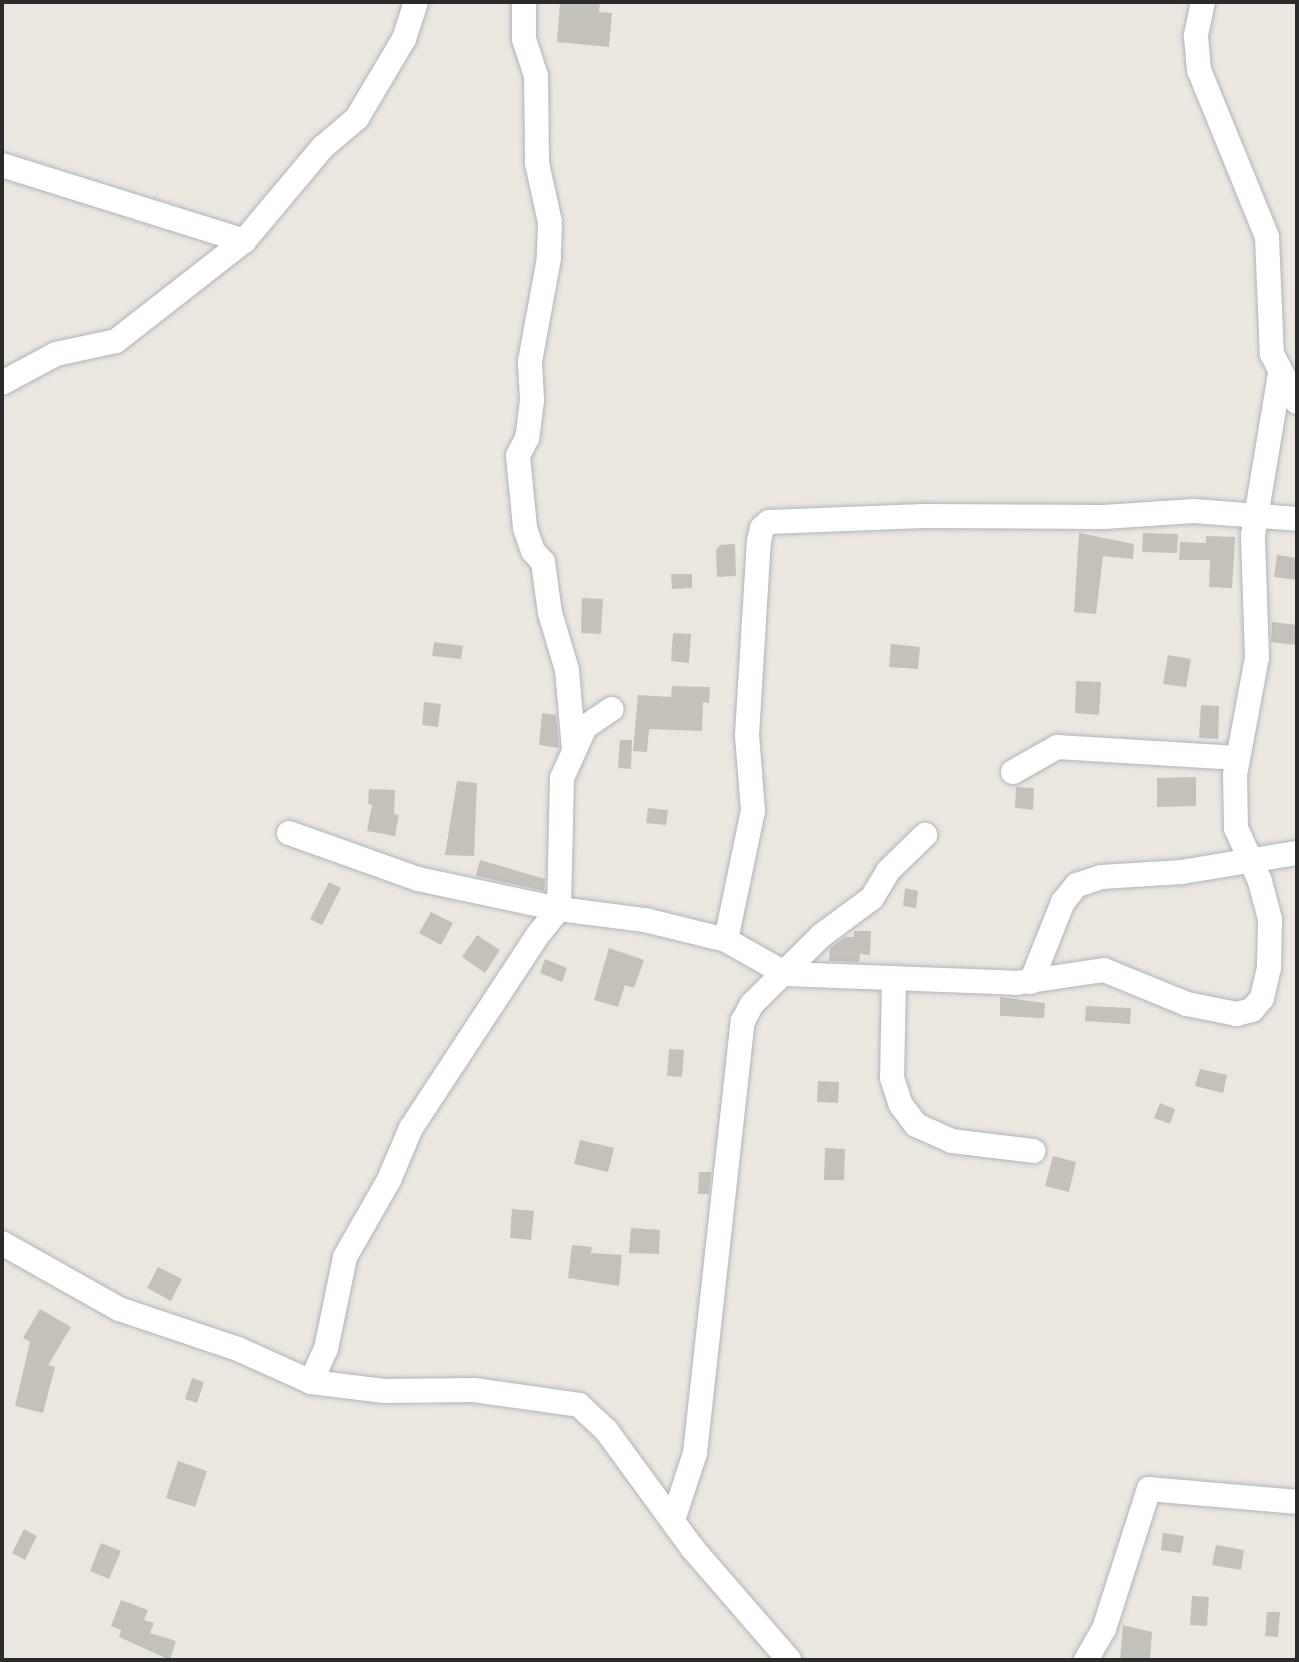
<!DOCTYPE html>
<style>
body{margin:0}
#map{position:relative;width:1299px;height:1662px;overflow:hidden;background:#ebe7df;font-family:"DM Sans",sans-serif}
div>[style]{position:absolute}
.building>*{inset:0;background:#c4c1ba}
.roads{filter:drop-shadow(0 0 2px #b2b3bd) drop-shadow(0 0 2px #b2b3bd)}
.minor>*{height:24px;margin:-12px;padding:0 12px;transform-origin:12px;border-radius:12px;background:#fff}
span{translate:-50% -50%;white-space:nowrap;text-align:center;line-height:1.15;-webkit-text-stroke:5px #fff;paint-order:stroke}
.frame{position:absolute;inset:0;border:4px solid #2b2b2b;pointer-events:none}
</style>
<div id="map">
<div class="building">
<div style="clip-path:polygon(560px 2px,600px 2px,599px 12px,612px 13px,609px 47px,557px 42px)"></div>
<div style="clip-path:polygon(1079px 533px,1134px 544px,1133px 559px,1103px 556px,1096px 614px,1074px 612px)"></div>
<div style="clip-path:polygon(1143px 533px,1178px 534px,1177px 553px,1142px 552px)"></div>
<div style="clip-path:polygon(1206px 536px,1235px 537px,1232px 588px,1209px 587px,1210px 560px,1179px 560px,1180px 542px,1206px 543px)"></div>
<div style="clip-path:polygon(735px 544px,736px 576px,717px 577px,716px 550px,720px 545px)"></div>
<div style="clip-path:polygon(1277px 555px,1297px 558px,1297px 580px,1274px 577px)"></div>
<div style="clip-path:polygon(671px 574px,692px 574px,692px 588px,672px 589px)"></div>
<div style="clip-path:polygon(582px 598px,603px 599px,601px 634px,581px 633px)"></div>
<div style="clip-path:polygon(1272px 622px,1297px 625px,1296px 645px,1271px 642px)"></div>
<div style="clip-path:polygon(673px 633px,691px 634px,689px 663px,671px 661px)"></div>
<div style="clip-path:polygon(434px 642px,463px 646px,461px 659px,432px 656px)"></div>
<div style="clip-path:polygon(891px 644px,920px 647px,918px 669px,889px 667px)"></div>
<div style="clip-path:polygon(1168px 655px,1191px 659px,1186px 687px,1163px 684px)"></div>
<div style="clip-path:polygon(1076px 681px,1101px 682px,1099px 715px,1075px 713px)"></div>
<div style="clip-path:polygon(672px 686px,710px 687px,709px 703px,703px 702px,702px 731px,649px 729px,647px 752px,633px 751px,638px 695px,671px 697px)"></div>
<div style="clip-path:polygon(424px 702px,441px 704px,438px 727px,422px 725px)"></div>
<div style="clip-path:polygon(1201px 705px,1219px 706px,1218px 739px,1199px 738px)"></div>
<div style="clip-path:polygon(542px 713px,556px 715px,559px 748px,539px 745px)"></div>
<div style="clip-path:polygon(620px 740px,632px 740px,631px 769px,618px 768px)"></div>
<div style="clip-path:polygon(1196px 777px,1196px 806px,1157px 807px,1157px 778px)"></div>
<div style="clip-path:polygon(457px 781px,477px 783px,474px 856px,445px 855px)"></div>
<div style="clip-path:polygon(1016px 787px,1034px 788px,1033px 810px,1015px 808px)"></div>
<div style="clip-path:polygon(369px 789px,395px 790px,394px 814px,399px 815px,395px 836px,367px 831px,372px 805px,368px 804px)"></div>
<div style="clip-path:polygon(648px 808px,668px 810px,666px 825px,646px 823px)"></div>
<div style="clip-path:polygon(480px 860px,545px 879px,544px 891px,476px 876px)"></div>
<div style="clip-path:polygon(329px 882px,341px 888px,322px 925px,310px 919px)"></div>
<div style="clip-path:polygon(905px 888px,918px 891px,916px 908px,903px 906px)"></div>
<div style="clip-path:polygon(431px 912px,453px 923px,441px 945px,419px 933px)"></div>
<div style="clip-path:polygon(854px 931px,871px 931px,870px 955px,860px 954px,859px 962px,829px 961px,830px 948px,845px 937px,854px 937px)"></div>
<div style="clip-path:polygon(477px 935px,500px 950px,485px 973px,462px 957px)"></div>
<div style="clip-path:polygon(609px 948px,644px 960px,634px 988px,625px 985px,618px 1007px,594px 1000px)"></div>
<div style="clip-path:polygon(545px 959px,567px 968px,562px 982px,540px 973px)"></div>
<div style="clip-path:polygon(1000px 997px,1045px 1003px,1044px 1018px,1000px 1016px)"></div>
<div style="clip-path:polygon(1086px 1006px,1131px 1008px,1130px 1024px,1085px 1021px)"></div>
<div style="clip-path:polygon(669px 1049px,684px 1050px,682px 1077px,667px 1076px)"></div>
<div style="clip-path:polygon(1200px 1069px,1227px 1075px,1223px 1093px,1195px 1086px)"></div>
<div style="clip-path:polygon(818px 1081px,839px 1082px,838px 1103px,817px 1102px)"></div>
<div style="clip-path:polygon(1160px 1103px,1175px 1109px,1170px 1124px,1154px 1118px)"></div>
<div style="clip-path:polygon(580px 1140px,614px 1148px,608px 1172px,574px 1164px)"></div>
<div style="clip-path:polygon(825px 1148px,845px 1149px,844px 1180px,824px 1180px)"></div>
<div style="clip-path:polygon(1053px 1156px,1076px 1162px,1069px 1192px,1045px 1186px)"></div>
<div style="clip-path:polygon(699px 1172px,711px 1172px,709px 1194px,698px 1194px)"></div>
<div style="clip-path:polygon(512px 1209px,534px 1211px,531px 1240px,510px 1238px)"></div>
<div style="clip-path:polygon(631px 1228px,660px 1230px,659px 1254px,629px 1253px)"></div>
<div style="clip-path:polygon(572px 1245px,592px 1247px,591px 1253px,622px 1255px,619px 1286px,568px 1278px)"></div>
<div style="clip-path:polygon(158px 1267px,182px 1279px,171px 1301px,147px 1288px)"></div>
<div style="clip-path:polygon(40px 1309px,71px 1327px,48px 1365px,55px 1367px,43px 1413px,15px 1406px,30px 1342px,23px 1338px)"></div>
<div style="clip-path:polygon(192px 1378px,204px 1382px,197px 1403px,185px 1399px)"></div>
<div style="clip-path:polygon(178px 1461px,207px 1471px,195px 1507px,166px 1498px)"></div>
<div style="clip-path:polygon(24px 1529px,37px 1536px,25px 1560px,12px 1553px)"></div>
<div style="clip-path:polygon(1163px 1533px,1184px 1536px,1181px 1553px,1161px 1550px)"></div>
<div style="clip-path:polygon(101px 1543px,121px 1551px,109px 1579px,90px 1571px)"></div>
<div style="clip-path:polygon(1216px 1545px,1244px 1550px,1241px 1570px,1212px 1565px)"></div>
<div style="clip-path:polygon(1192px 1596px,1209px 1597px,1207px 1626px,1190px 1625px)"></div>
<div style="clip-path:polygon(121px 1600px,148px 1610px,144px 1620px,154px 1623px,150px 1633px,176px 1641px,170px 1660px,119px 1637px,121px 1630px,111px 1626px)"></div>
<div style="clip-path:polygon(1267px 1612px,1280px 1612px,1278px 1637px,1265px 1636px)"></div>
<div style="clip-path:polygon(1123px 1625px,1152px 1632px,1150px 1660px,1120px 1660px)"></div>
</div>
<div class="roads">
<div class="minor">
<div style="left:524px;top:2px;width:37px;rotate:90deg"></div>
<div style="left:524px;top:39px;width:39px;rotate:72deg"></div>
<div style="left:536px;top:76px;width:87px;rotate:89.3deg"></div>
<div style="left:537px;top:163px;width:60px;rotate:77.6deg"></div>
<div style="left:550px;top:222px;width:36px;rotate:92deg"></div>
<div style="left:549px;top:258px;width:106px;rotate:100.4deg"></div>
<div style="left:530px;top:362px;width:38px;rotate:87deg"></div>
<div style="left:532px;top:400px;width:38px;rotate:97deg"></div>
<div style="left:527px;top:438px;width:20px;rotate:117deg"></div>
<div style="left:518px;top:456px;width:72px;rotate:84.4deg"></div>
<div style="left:525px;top:528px;width:24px;rotate:71deg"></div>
<div style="left:533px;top:551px;width:15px;rotate:48deg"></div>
<div style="left:543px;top:562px;width:51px;rotate:82.2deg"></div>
<div style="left:550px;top:613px;width:59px;rotate:73.4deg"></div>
<div style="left:567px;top:670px;width:80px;rotate:85deg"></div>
<div style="left:1203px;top:2px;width:35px;rotate:102deg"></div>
<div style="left:1196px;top:36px;width:34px;rotate:85deg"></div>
<div style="left:1199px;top:70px;width:180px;rotate:67.8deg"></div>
<div style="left:1267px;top:237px;width:117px;rotate:87.6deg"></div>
<div style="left:1272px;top:354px;width:54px;rotate:62.5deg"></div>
<div style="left:2px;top:165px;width:254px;rotate:17.4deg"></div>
<div style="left:2px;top:383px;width:61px;rotate:-28.2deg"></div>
<div style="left:56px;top:354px;width:61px;rotate:-12.2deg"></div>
<div style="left:116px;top:341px;width:162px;rotate:-38deg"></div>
<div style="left:244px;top:241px;width:123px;rotate:-50deg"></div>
<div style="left:323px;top:147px;width:45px;rotate:-40.5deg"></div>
<div style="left:357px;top:118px;width:92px;rotate:-59.3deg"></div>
<div style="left:404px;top:39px;width:39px;rotate:-72deg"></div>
<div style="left:1013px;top:772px;width:51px;rotate:-29.6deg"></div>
<div style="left:1057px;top:747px;width:181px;rotate:3.5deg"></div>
<div style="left:289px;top:833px;width:137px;rotate:19.6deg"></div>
<div style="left:418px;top:879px;width:144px;rotate:12deg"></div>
<div style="left:559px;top:909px;width:131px;rotate:-88.7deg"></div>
<div style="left:562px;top:778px;width:56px;rotate:-65.7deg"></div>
<div style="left:585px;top:727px;width:32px;rotate:-34deg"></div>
<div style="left:726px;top:940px;width:132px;rotate:-78.2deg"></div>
<div style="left:753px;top:811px;width:76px;rotate:-94.5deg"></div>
<div style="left:747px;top:735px;width:194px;rotate:-86.5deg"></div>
<div style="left:759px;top:541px;width:13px;rotate:-77deg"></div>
<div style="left:762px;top:528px;width:9px;rotate:-41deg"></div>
<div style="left:769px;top:522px;width:155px;rotate:-2.2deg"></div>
<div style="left:924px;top:516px;width:180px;rotate:0.3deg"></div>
<div style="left:1104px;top:517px;width:90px;rotate:-3.8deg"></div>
<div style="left:1194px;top:511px;width:103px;rotate:4.4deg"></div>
<div style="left:894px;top:978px;width:100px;rotate:91.1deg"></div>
<div style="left:892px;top:1078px;width:28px;rotate:72deg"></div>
<div style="left:901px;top:1105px;width:25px;rotate:53deg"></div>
<div style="left:916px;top:1125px;width:39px;rotate:24deg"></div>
<div style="left:952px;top:1141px;width:82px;rotate:7deg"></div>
<div style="left:1031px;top:982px;width:86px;rotate:-68.2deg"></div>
<div style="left:1063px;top:902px;width:22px;rotate:-51deg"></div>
<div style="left:1077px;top:885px;width:25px;rotate:-18deg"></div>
<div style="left:1101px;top:877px;width:81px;rotate:-3.5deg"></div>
<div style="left:1182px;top:872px;width:117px;rotate:-9.4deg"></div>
<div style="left:2px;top:1243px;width:134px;rotate:29.4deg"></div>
<div style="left:119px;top:1309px;width:126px;rotate:18.6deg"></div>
<div style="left:238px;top:1349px;width:80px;rotate:24.3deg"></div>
<div style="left:311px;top:1382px;width:74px;rotate:7deg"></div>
<div style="left:384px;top:1391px;width:90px;rotate:-0.6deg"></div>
<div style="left:474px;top:1390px;width:106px;rotate:8.1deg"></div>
<div style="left:579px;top:1405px;width:37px;rotate:43deg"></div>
<div style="left:606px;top:1430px;width:147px;rotate:53.8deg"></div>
<div style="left:693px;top:1549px;width:147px;rotate:49.1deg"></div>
<div style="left:311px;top:1382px;width:36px;rotate:-66deg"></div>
<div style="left:326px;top:1349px;width:94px;rotate:-78.3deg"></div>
<div style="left:345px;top:1257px;width:89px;rotate:-60.3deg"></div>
<div style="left:389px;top:1180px;width:56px;rotate:-67.1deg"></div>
<div style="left:411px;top:1128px;width:230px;rotate:-56.7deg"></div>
<div style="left:537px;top:936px;width:35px;rotate:-51deg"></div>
<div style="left:559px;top:909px;width:87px;rotate:7.3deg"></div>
<div style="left:645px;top:920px;width:83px;rotate:13.9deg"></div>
<div style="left:726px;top:940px;width:69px;rotate:29.5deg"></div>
<div style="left:786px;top:974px;width:230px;rotate:2.2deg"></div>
<div style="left:1016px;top:983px;width:89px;rotate:-8.4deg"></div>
<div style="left:1104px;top:970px;width:90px;rotate:22.3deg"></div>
<div style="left:1187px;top:1004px;width:51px;rotate:11.3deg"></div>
<div style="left:1237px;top:1014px;width:16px;rotate:-15deg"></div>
<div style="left:1252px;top:1010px;width:16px;rotate:-50deg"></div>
<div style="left:1262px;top:998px;width:31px;rotate:-77deg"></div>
<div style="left:1269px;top:968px;width:49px;rotate:-88.8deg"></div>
<div style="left:1270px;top:919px;width:39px;rotate:-105deg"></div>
<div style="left:1260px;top:881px;width:58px;rotate:-114.4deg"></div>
<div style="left:1236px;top:828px;width:53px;rotate:-91.1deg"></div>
<div style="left:1235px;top:775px;width:119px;rotate:-79.4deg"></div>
<div style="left:1257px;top:658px;width:123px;rotate:-91.9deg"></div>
<div style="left:1253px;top:535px;width:163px;rotate:-80.5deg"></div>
<div style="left:674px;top:1517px;width:67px;rotate:-71.8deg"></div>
<div style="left:695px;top:1453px;width:435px;rotate:-83.7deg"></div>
<div style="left:743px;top:1021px;width:19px;rotate:-62deg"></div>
<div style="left:752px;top:1004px;width:98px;rotate:-44.6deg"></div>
<div style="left:822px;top:935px;width:62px;rotate:-36.5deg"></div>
<div style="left:872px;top:898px;width:31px;rotate:-59deg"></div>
<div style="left:888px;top:871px;width:52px;rotate:-44.2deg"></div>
<div style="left:1086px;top:1660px;width:36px;rotate:-60deg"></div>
<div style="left:1104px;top:1629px;width:147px;rotate:-72.2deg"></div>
<div style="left:1149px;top:1489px;width:149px;rotate:5deg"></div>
</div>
</div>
<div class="frame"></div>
</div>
